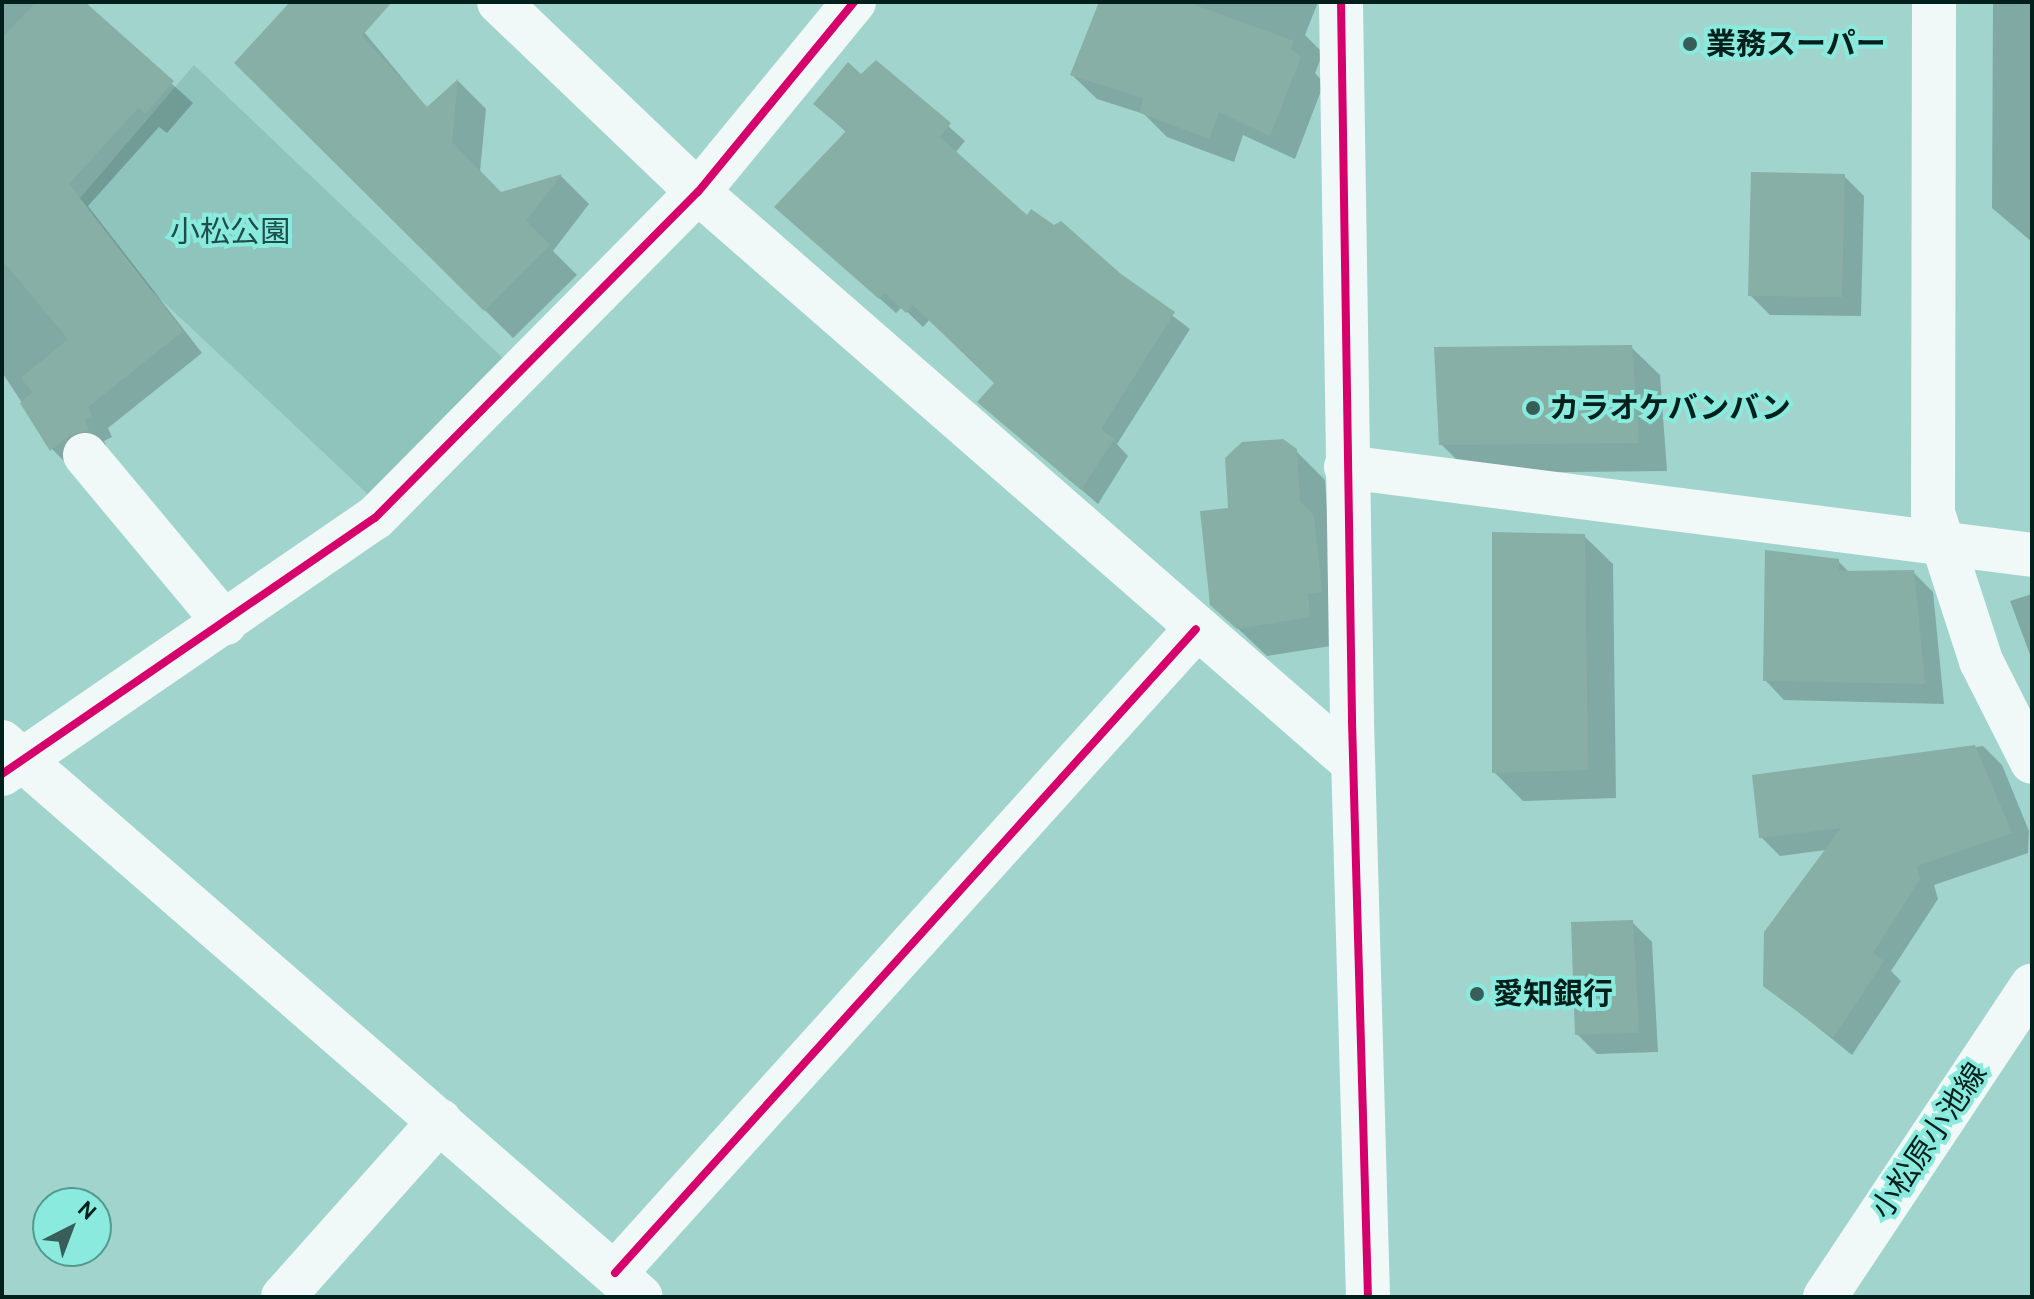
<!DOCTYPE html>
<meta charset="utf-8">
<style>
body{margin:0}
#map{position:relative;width:2034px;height:1299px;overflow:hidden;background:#a0d4cd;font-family:Cabin,"Noto Sans JP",sans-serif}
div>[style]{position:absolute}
.green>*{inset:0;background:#8ec4bc}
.shadow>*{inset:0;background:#0003}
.building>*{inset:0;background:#88afa5}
.minor>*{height:44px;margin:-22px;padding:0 22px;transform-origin:22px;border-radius:22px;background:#f1f9f8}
.major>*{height:44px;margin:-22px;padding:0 22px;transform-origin:22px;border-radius:22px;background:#f1f9f8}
.cycleway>*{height:8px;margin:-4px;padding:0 4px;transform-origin:4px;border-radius:4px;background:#d6006c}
.dots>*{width:22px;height:22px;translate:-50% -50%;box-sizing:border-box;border:4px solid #8aeadd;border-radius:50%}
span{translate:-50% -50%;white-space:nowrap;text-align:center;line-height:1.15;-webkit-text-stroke:8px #8aeadd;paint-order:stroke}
.poi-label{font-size:30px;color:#011f1b;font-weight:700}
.left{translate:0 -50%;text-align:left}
.park-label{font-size:30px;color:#1d4d48}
.street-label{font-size:30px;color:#011f1b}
.frame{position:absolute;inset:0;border:4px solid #011f1b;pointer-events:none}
.north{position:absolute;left:32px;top:1187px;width:80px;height:80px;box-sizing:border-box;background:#8aeadd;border:2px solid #53998f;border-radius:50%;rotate:42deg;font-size:22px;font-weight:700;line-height:32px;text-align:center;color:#011f1b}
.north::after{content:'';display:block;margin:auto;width:28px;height:36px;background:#395e59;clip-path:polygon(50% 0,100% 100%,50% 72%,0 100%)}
</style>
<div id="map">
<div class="green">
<div style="clip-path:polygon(194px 65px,508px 363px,375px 501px,68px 212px)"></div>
</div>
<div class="shadow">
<div style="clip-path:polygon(2px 2px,82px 2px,193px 103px,167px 133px,159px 127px,88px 206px,202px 353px,108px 428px,112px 437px,104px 441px,109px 452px,73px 470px,52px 449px,2px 372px)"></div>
<div style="clip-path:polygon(293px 2px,325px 2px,365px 33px,428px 109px,458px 81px,486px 109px,480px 172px,501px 194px,561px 176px,589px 204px,553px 251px,577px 275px,513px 338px,236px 63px)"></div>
<div style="clip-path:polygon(1101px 2px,1318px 2px,1305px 35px,1323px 53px,1315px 73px,1324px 83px,1295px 159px,1243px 135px,1234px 162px,1167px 137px,1144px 114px,1097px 99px,1072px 75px)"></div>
<div style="clip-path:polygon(1993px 2px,2032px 2px,2032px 242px,1992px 208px)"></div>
<div style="clip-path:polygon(876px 62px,965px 141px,955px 153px,1027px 217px,1120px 276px,1190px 329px,1117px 444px,1128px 456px,1098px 504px,980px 402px,997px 384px,930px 319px,923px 327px,902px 307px,896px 313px,793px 222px,847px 133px,816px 104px,861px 77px)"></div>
<div style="clip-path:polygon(1844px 176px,1864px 196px,1861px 316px,1770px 315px,1750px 295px)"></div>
<div style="clip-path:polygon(1631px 347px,1660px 375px,1667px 471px,1470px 473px,1441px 444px)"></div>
<div style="clip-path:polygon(1296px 451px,1325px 480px,1337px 645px,1267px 656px,1212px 604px,1230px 510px)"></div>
<div style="clip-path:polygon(1584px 536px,1613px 564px,1616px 798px,1523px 801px,1494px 772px)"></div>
<div style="clip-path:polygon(1838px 561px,1850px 573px,1913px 572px,1933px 592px,1944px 704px,1784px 700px,1765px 680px)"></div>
<div style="clip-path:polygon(2032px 594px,2032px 660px,2010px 601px)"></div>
<div style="clip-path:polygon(1983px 746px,2002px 765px,2029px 831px,2028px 853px,1934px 885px,1938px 899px,1891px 971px,1901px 981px,1852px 1055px,1765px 985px,1826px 850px,1780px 856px,1761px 837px,1754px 776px)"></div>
<div style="clip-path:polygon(1632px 922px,1652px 942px,1658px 1052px,1597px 1054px,1577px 1034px)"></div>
</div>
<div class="building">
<div style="clip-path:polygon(36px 2px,85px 2px,174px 81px,145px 114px,138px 108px,69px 184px,183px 331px,88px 407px,92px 416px,85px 420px,89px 431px,70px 435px,50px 451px,20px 403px,32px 392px,21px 378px,68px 339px,2px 260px,2px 38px)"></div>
<div style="clip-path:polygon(290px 2px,392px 2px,362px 36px,427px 107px,458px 79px,452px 142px,501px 192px,562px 174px,526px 221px,550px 245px,484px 311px,234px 63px)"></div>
<div style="clip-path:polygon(1099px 2px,1187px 2px,1294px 41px,1291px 49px,1301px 57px,1270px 136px,1219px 112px,1209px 139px,1140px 113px,1143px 98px,1070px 75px)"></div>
<div style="clip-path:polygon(876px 60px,951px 123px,940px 137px,1027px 215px,1031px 209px,1054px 225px,1061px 221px,1121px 274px,1175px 312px,1101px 429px,1114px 439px,1081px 490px,977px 402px,994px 383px,913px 305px,906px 313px,885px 293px,879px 299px,774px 207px,846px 131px,813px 104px,848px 62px,861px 74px)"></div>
<div style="clip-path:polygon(1751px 172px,1845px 174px,1842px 297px,1748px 296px)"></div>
<div style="clip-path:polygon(1632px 345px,1639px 443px,1439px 445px,1434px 347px)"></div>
<div style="clip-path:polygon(1283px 439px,1297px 449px,1300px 501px,1314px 516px,1322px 592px,1308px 594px,1310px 617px,1237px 629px,1210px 605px,1200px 511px,1228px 508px,1225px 458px,1242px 442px)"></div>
<div style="clip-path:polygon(1492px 532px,1585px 534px,1588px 770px,1492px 773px)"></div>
<div style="clip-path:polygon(1765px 550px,1839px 559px,1839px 571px,1914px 570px,1925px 684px,1763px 681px)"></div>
<div style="clip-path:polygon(1975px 745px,2012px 833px,1917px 866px,1920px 879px,1873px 953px,1884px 961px,1833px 1038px,1763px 986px,1764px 932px,1841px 828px,1759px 838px,1752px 775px)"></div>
<div style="clip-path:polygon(1633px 920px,1639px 1033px,1575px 1035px,1571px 922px)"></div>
</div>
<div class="minor">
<div style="left:499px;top:2px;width:275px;rotate:43.7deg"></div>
<div style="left:698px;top:192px;width:869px;rotate:41.08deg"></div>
<div style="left:1341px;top:2px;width:719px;rotate:89.12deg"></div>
<div style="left:1352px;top:721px;width:576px;rotate:88.41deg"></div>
<div style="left:1934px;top:2px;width:511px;rotate:90.11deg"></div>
<div style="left:1933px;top:513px;width:156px;rotate:72deg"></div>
<div style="left:1981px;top:661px;width:113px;rotate:63.2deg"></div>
<div style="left:85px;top:455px;width:219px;rotate:50.2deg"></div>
<div style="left:1346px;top:467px;width:692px;rotate:7.31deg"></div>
<div style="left:2px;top:742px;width:846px;rotate:40.98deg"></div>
<div style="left:2px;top:774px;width:452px;rotate:-34.5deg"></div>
<div style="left:375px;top:518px;width:459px;rotate:-45.3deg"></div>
<div style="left:698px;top:192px;width:246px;rotate:-50.6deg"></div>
<div style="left:615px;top:1273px;width:867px;rotate:-47.94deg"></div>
<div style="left:283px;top:1297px;width:236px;rotate:-48.3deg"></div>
</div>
<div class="major">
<div style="left:1825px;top:1297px;width:374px;rotate:-56.4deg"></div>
</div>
<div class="cycleway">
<div style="left:1341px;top:2px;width:719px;rotate:89.12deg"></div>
<div style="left:1352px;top:721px;width:576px;rotate:88.41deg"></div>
<div style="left:2px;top:774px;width:452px;rotate:-34.5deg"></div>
<div style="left:375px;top:518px;width:459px;rotate:-45.3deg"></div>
<div style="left:698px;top:192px;width:246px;rotate:-50.6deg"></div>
<div style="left:615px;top:1273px;width:867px;rotate:-47.94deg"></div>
</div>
<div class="dots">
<div style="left:1690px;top:44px;background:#395e59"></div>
<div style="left:1533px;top:408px;background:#395e59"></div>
<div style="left:1477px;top:994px;background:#395e59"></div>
</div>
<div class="poi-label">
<span class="left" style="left:1706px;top:44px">業務スーパー</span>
<span class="left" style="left:1549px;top:408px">カラオケバンバン</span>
<span class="left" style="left:1493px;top:994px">愛知銀行</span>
</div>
<div class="park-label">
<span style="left:230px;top:232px">小松公園</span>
</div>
<div class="street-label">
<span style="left:1929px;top:1141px;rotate:-56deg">小松原小池線</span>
</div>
<div class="frame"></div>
<div class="north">N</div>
</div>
